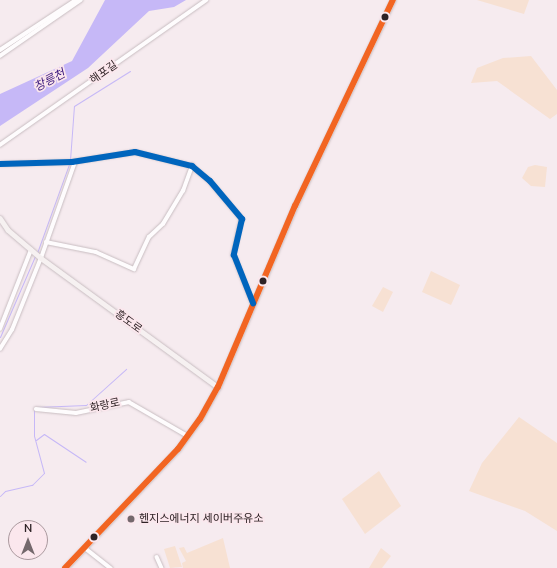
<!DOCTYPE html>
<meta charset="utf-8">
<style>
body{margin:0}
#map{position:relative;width:557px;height:568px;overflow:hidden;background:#f6ebef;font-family:"Nunito Sans","Noto Sans KR",sans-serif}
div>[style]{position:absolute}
.green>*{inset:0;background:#f7e1d3}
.water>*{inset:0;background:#c6b8f7}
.stream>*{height:1px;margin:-0.5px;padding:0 0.5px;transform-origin:0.5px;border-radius:0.5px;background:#c6b8f7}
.roads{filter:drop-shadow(0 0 1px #c8bdc1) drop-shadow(0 0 1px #c8bdc1)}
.street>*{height:3.5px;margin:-1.75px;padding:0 1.75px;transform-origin:1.75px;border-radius:1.75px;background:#fefcfd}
.secondary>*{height:4.5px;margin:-2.25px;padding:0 2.25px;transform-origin:2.25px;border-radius:2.25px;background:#f6f1f1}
.bus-1>*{height:6px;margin:-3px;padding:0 3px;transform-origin:3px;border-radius:3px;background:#f26522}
.bus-2>*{height:6px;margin:-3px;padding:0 3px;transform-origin:3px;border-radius:3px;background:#0065bd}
.dots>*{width:11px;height:11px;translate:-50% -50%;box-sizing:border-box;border:2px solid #fbe7ed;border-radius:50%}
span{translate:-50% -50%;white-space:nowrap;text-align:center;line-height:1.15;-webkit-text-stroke:3.5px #fbe7ed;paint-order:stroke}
.street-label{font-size:11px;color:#2e2225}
.poi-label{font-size:11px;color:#2e2225}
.left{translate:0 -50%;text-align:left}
.water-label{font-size:12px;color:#3a177d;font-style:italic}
.north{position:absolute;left:8px;top:520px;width:40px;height:40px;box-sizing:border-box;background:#fbe7ed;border:1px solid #a9989d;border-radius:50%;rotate:0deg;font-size:11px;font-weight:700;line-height:16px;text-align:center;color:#2e2225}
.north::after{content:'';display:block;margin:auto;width:14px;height:18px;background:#74686c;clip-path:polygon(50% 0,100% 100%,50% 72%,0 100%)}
</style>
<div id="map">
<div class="green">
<div style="clip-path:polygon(477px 0,529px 0,524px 14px)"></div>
<div style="clip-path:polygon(531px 56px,557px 90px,557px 114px,550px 119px,497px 81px,471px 83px,477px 68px,503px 58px)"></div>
<div style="clip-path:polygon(535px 165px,547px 167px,545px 187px,531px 186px,522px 178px,528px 167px)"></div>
<div style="clip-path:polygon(431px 271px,460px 285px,451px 305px,422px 292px)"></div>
<div style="clip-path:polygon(383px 287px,393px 292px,383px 312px,372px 306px)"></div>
<div style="clip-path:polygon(519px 417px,557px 443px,557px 531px,525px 511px,469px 491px,482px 463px)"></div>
<div style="clip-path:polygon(379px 471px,401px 506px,365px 534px,342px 499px)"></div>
<div style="clip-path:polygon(223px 538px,230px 568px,183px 568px,182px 563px,186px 561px,179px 548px,184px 547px,187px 553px)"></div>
<div style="clip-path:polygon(175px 546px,182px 567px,170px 568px,164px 549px)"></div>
<div style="clip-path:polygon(381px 548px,391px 556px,382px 568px,369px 568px)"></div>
</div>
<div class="water">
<div style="clip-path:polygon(105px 0,186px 0,174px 7px,149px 11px,88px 68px,0 126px,0 94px,72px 61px)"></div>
</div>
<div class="stream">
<div style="left:70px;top:160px;width:54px;rotate:-85.8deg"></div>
<div style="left:74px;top:106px;width:66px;rotate:-32deg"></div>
<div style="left:37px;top:253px;width:95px;rotate:-70.2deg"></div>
<div style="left:0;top:337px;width:88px;rotate:-66.6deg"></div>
<div style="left:36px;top:407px;width:50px;rotate:-2.3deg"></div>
<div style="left:86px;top:405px;width:54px;rotate:-42deg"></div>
<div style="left:36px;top:440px;width:10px;rotate:-37deg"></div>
<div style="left:44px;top:434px;width:50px;rotate:33.7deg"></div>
<div style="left:0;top:496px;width:7px;rotate:-45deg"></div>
<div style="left:5px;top:491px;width:28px;rotate:-13deg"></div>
<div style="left:32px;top:485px;width:17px;rotate:-45deg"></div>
<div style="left:44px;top:473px;width:38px;rotate:-105deg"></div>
<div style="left:34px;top:436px;width:26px;rotate:-90deg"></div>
</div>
<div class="roads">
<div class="street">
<div style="left:0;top:50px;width:91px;rotate:-33.3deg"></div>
<div style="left:0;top:56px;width:98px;rotate:-34.7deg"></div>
<div style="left:0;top:145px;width:252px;rotate:-35.1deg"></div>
<div style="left:0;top:164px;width:72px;rotate:-1.6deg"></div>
<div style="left:72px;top:162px;width:64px;rotate:-9deg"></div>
<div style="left:135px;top:152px;width:59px;rotate:13.8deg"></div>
<div style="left:192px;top:166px;width:23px;rotate:40deg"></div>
<div style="left:210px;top:181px;width:50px;rotate:49.9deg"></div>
<div style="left:242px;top:219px;width:37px;rotate:103deg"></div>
<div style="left:234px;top:255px;width:52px;rotate:68.4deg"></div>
<div style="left:46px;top:242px;width:51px;rotate:11.3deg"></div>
<div style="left:96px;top:252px;width:42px;rotate:24.1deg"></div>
<div style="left:134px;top:269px;width:35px;rotate:-65deg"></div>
<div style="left:149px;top:237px;width:19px;rotate:-43deg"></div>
<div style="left:163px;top:224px;width:39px;rotate:-59deg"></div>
<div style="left:183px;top:191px;width:27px;rotate:-70deg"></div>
<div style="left:0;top:329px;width:85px;rotate:-68.6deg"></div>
<div style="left:0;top:349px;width:22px;rotate:-58deg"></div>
<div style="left:12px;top:330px;width:78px;rotate:-68.1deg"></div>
<div style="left:41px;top:258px;width:102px;rotate:-70.5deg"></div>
<div style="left:36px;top:409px;width:40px;rotate:5.7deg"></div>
<div style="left:76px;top:413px;width:54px;rotate:-11.7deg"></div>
<div style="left:129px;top:402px;width:68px;rotate:30deg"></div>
<div style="left:85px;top:548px;width:33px;rotate:38deg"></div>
<div style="left:157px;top:557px;width:12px;rotate:66deg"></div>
</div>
<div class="secondary">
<div style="left:0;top:218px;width:14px;rotate:56deg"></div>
<div style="left:8px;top:230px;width:43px;rotate:40.3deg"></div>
<div style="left:41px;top:258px;width:219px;rotate:36.1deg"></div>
<div style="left:65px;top:568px;width:164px;rotate:-46.5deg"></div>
<div style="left:178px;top:449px;width:37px;rotate:-54deg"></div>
<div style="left:200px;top:419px;width:37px;rotate:-61deg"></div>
<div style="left:218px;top:387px;width:197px;rotate:-67deg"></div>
<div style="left:295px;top:206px;width:228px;rotate:-64.6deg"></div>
</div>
</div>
<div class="bus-1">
<div style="left:65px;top:568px;width:164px;rotate:-46.5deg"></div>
<div style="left:178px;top:449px;width:37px;rotate:-54deg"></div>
<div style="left:200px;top:419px;width:37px;rotate:-61deg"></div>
<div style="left:218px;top:387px;width:197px;rotate:-67deg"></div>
<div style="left:295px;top:206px;width:228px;rotate:-64.6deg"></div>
</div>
<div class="bus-2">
<div style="left:0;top:164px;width:72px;rotate:-1.6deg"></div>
<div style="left:72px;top:162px;width:64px;rotate:-9deg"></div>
<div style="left:135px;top:152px;width:59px;rotate:13.8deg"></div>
<div style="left:192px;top:166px;width:23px;rotate:40deg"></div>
<div style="left:210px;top:181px;width:50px;rotate:49.9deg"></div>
<div style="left:242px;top:219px;width:37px;rotate:103deg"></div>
<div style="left:234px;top:255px;width:52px;rotate:68.4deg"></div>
</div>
<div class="dots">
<div style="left:385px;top:17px;background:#2e2225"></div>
<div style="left:263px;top:281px;background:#2e2225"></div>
<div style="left:131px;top:519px;background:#74686c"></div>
<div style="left:94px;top:537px;background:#2e2225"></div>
</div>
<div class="street-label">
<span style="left:104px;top:73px;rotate:-35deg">해포길</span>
<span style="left:128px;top:322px;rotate:36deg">흥도로</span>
<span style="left:105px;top:406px;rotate:-12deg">화랑로</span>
</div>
<div class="poi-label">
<span class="left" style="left:139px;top:519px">헨지스에너지 세이버주유소</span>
</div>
<div class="water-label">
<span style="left:50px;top:81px;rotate:-28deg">창릉천</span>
</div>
<div class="north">N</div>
</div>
